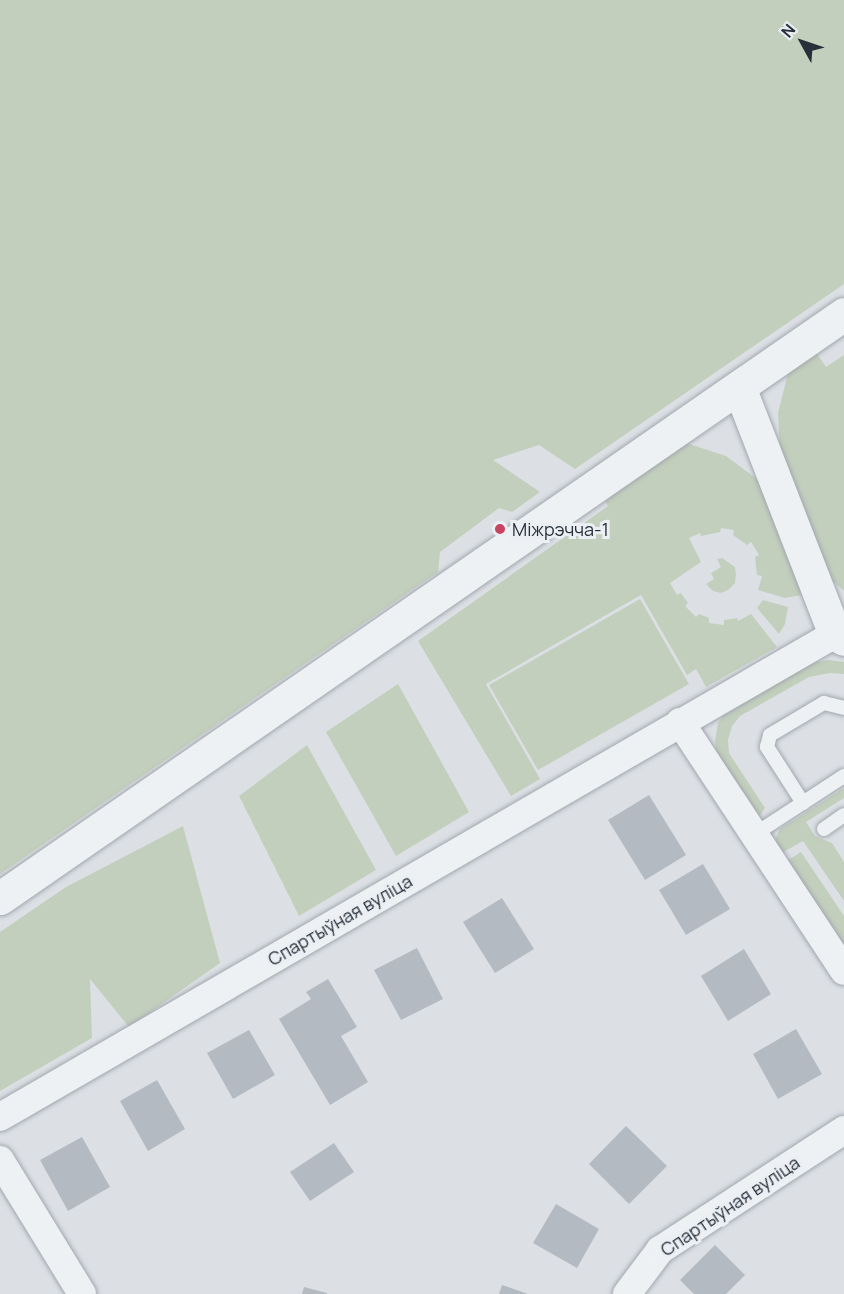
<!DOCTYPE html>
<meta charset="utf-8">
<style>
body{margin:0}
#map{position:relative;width:844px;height:1294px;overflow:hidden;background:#dce0e5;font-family:Manrope,sans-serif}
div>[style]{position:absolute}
.green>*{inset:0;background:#c3cfbd}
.building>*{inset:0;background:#b3bac2}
.roads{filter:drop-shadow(0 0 2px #a2a7ae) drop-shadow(0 0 2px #a2a7ae)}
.service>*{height:14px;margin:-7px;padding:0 7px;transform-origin:7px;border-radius:7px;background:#eef1f4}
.minor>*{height:28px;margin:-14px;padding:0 14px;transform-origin:14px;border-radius:14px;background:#eef1f4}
.tertiary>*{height:33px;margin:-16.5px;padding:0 16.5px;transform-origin:16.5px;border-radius:16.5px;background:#eef1f4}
.dots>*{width:16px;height:16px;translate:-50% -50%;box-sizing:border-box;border:3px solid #ebeff3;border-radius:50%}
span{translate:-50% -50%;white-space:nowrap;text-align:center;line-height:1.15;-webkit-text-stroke:6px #ebeff3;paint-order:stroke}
.poi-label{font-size:18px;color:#262f3a}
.left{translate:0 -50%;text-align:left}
.street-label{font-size:18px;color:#262f3a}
.north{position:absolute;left:772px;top:12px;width:60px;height:60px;-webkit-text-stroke:4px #ebeff3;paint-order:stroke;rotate:310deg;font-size:16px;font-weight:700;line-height:24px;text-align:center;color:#262f3a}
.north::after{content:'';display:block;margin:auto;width:21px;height:27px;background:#262f3a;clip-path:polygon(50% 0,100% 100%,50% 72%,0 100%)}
</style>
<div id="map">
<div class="green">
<div style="clip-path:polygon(0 0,844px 0,844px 284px,575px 469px,539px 445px,493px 460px,540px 492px,512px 512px,499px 508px,440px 552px,438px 572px,0 874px)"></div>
<div style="clip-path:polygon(815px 351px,826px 367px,844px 355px,844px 591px,828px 577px,780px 451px,778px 413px,789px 369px)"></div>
<div style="clip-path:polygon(686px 443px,726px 456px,757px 479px,800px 582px,802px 595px,785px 598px,758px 590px,762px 576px,757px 575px,755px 557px,759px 555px,751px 542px,747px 545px,733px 535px,734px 530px,721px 528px,720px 532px,701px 536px,700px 533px,689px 538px,701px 562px,670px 583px,677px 595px,681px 593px,688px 603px,685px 606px,696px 617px,699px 614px,709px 618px,709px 623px,724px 625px,724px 620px,737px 618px,738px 621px,751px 614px,777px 647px,706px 687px,696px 669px,687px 675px,641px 595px,486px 684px,540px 779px,511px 796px,418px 641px,608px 506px,604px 499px)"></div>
<div style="clip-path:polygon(722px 558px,735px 567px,736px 574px,735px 583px,728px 590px,721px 593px,713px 591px,706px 584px,714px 579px,711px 573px,721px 567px,717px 559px)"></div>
<div style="clip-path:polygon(640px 599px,689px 684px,538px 770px,489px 685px)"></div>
<div style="clip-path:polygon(763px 600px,788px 607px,785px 624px,779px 634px,757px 608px)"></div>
<div style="clip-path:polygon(828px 660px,844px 662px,844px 674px,830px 673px,809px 677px,740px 716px,732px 726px,728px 740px,729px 753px,765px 808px,759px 817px,717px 760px,715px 741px,718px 723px,728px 709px,807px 664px)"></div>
<div style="clip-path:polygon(398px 684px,469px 812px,396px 856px,326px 732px)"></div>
<div style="clip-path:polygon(307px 745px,376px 870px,299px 916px,239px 796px)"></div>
<div style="clip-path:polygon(844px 788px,844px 798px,806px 822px,815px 836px,832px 843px,844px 862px,844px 901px,803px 841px,780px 854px,773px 844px,780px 829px)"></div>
<div style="clip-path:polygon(183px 826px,220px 963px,129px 1027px,90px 979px,92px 1038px,0 1091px,0 932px,66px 887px)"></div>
<div style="clip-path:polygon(801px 852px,844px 916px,844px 951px,785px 862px)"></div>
</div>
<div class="building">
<div style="clip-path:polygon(649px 795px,686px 855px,645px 880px,608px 820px)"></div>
<div style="clip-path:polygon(703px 864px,730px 909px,686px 935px,659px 890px)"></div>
<div style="clip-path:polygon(502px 898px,534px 949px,495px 973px,463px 922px)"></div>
<div style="clip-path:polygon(417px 948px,443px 999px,401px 1020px,374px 970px)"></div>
<div style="clip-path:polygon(744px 949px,771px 994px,728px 1021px,701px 976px)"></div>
<div style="clip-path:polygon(328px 979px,357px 1027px,341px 1036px,368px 1082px,330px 1105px,279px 1019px,311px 999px,306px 992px)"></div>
<div style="clip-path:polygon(796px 1029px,822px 1074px,778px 1099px,753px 1054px)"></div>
<div style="clip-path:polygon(249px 1030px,275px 1075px,233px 1099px,207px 1053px)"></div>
<div style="clip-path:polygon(157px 1080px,185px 1129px,148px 1151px,120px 1101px)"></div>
<div style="clip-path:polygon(626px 1126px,667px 1166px,629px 1204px,589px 1164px)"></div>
<div style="clip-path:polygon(82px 1137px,110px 1187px,68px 1211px,40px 1160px)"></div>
<div style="clip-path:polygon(334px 1143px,354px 1172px,310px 1201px,290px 1172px)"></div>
<div style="clip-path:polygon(556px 1204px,599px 1229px,577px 1268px,533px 1243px)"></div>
<div style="clip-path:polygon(715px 1245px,745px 1275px,726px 1294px,694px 1294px,680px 1280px)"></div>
<div style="clip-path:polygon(502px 1285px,528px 1294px,499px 1294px)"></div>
<div style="clip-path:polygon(304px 1287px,327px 1293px,327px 1294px,302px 1294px)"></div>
</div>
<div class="roads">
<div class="service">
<div style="left:803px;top:803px;width:67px;rotate:-122.7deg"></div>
<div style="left:767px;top:747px;width:12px;rotate:-76deg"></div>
<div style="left:770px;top:735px;width:63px;rotate:-30.7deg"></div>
<div style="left:824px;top:703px;width:21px;rotate:14deg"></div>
<div style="left:824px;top:829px;width:24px;rotate:-35deg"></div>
<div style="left:755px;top:834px;width:106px;rotate:-33.1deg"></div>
</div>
<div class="minor">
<div style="left:680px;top:722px;width:298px;rotate:56.6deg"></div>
<div style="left:0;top:1117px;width:965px;rotate:-30.05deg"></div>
<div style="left:0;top:1160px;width:157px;rotate:58.5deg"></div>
<div style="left:627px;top:1294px;width:55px;rotate:-53.1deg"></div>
<div style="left:660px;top:1250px;width:220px;rotate:-33.1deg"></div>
</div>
<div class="tertiary">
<div style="left:739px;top:387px;width:265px;rotate:68.8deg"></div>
<div style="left:835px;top:634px;width:10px;rotate:29deg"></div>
<div style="left:0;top:898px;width:1026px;rotate:-34.68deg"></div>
</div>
</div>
<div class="dots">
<div style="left:500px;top:529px;background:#c74463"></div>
</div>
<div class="poi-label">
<span class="left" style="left:512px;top:529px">Міжрэчча-1</span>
</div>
<div class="street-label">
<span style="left:340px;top:920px;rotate:-30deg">Спартыўная вуліца</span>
<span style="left:730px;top:1206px;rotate:-34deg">Спартыўная вуліца</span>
</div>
<div class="north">N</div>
</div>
